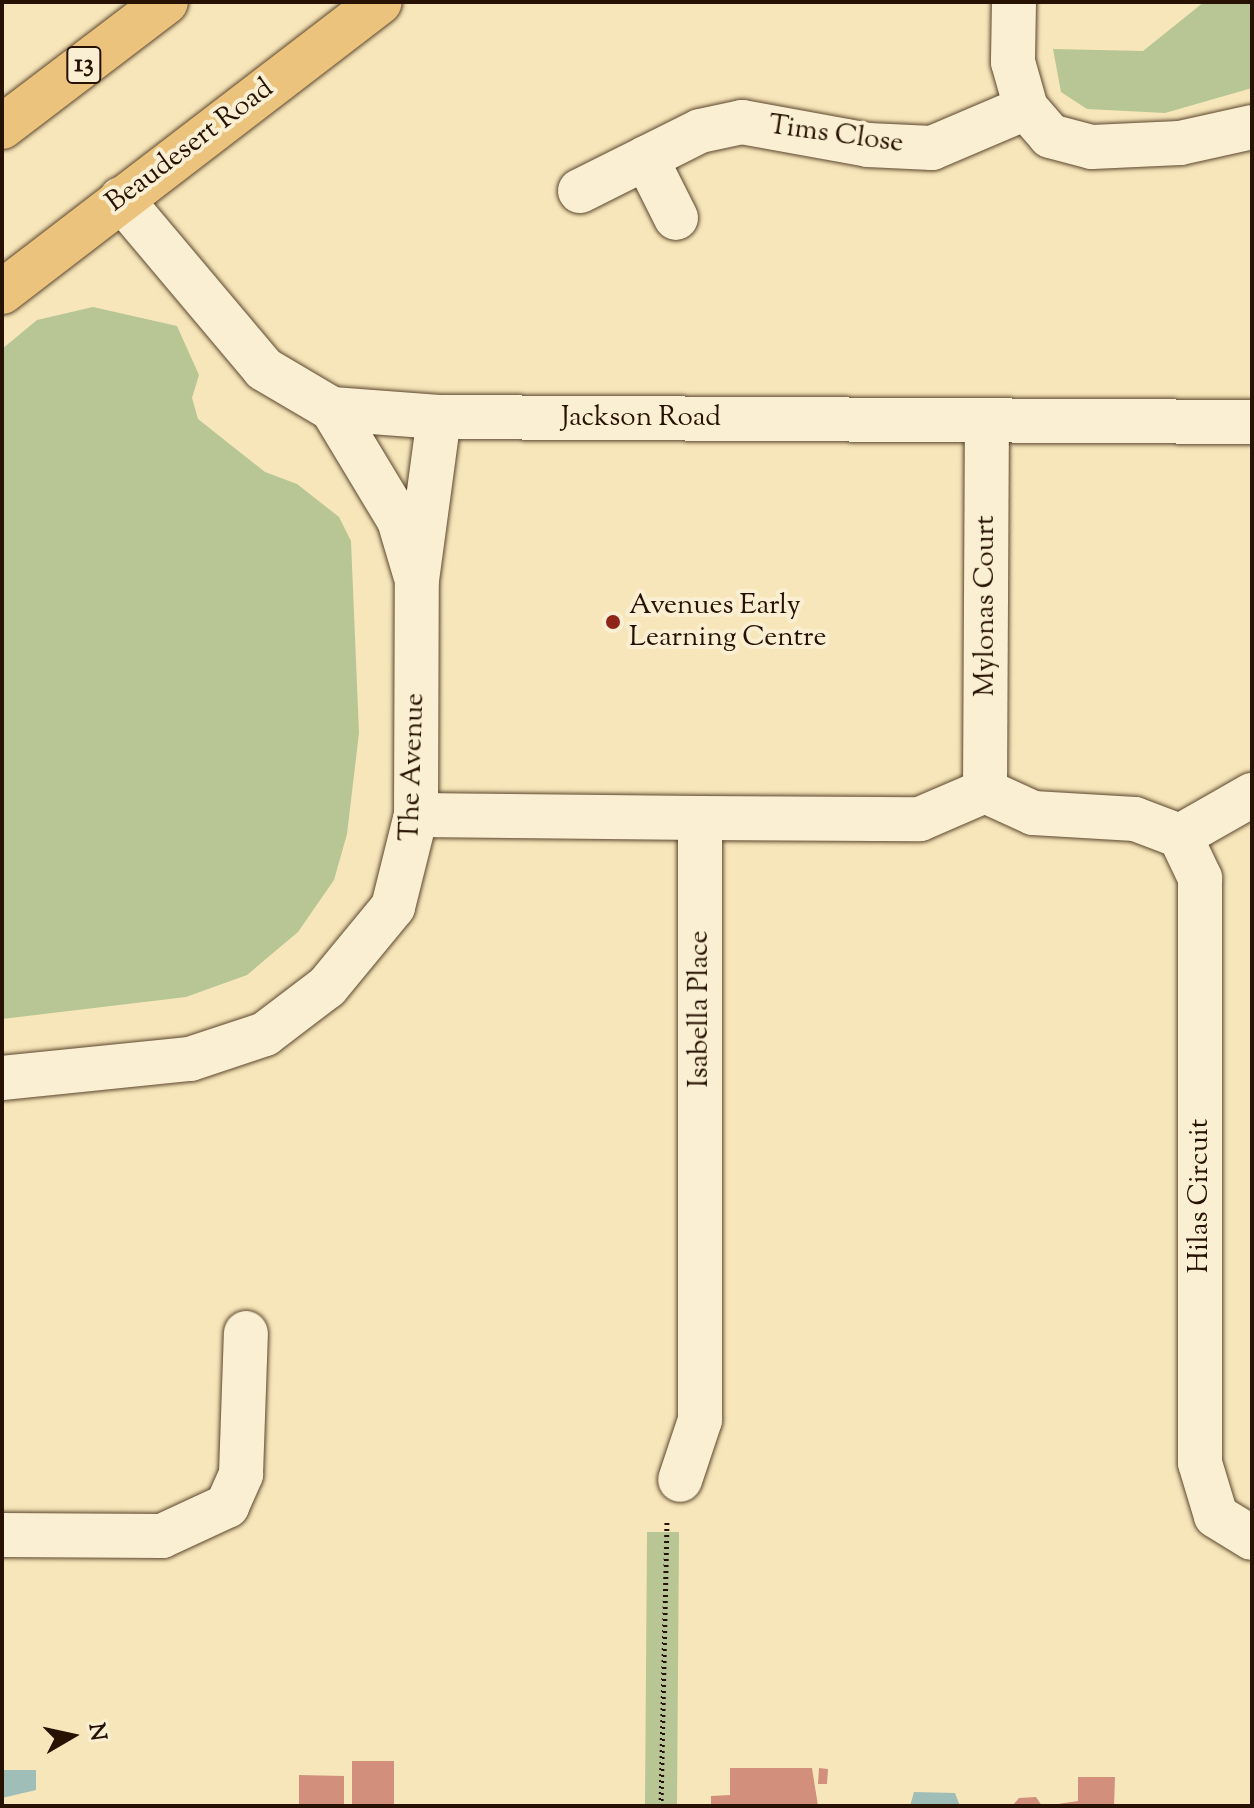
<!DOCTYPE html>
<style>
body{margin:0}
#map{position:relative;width:1254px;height:1808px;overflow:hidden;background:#f7e6b9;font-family:"Sorts Mill Goudy",serif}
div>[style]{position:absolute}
.green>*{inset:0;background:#b7c694}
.water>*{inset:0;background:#9fbeb7}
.building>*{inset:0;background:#d28f7c}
.path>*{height:5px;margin-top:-2.5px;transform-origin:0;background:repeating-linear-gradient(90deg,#271100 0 2px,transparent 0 6px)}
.roads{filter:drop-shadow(0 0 2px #5b462e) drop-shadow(0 0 2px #5b462e)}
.minor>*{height:44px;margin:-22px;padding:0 22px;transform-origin:22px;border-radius:22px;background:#faefd2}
.highway>*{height:44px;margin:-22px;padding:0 22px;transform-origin:22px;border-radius:22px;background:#ecc37c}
.dots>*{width:22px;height:22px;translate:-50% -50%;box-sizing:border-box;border:4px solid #faefd2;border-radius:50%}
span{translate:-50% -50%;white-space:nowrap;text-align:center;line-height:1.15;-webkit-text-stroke:8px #faefd2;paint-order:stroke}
.shield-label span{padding:2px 6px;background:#faefd2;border:2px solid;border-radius:6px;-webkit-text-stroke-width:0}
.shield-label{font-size:26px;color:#271100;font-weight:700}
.street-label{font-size:28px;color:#271100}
.poi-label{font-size:28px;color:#271100}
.left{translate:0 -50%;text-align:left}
.frame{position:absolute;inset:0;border:4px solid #271100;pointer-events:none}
.north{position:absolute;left:32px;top:1696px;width:80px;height:80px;-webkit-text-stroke:6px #faefd2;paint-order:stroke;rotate:81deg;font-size:22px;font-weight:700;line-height:32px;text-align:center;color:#271100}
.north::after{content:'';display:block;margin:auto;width:28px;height:36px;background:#271100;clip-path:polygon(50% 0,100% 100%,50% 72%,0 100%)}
</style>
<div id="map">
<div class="green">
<div style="clip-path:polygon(1204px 2px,1252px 2px,1252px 88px,1165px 113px,1087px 109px,1061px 92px,1053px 49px,1143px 51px)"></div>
<div style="clip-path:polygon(93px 307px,177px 326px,199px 375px,192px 398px,198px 419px,265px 472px,297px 484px,339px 517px,351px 541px,359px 733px,347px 834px,334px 880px,298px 932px,247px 975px,186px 997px,2px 1019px,2px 349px,37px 320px)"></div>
<div style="clip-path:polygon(647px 1532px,679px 1532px,677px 1806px,645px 1806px)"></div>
</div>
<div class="water">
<div style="clip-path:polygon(2px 1770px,36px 1770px,36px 1790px,2px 1798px)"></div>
<div style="clip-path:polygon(914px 1792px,955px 1793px,960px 1806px,910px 1806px)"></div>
</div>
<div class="building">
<div style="clip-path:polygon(352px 1761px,394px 1761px,394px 1806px,352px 1806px)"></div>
<div style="clip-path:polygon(730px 1768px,812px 1768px,818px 1806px,711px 1806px,711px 1796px,730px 1795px)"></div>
<div style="clip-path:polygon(819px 1768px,828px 1769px,827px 1784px,818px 1784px)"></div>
<div style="clip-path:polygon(299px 1775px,344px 1776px,344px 1806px,299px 1806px)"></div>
<div style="clip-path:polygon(1078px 1777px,1115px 1777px,1114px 1806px,1045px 1806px,1078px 1801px)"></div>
<div style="clip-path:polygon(1036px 1797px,1042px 1806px,1012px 1806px,1019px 1798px)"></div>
</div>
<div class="path">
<div style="left:661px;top:1806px;width:287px;rotate:-88.8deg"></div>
</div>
<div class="roads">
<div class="minor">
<div style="left:1014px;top:2px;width:60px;rotate:91deg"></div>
<div style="left:1013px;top:62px;width:48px;rotate:74.2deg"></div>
<div style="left:1026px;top:108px;width:37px;rotate:49deg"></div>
<div style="left:1050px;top:136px;width:43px;rotate:14.7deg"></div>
<div style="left:1092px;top:147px;width:88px;rotate:-2.6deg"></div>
<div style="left:1180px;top:143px;width:74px;rotate:-12.5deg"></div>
<div style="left:646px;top:158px;width:60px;rotate:-26.6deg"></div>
<div style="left:700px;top:131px;width:43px;rotate:-12.1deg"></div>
<div style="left:742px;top:122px;width:128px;rotate:10.3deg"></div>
<div style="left:868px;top:145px;width:64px;rotate:2.7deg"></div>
<div style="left:932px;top:148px;width:102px;rotate:-23.1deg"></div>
<div style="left:580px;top:191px;width:74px;rotate:-26.6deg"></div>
<div style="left:646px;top:158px;width:67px;rotate:63.4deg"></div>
<div style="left:121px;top:199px;width:222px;rotate:49.9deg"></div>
<div style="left:264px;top:369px;width:79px;rotate:30.5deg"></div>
<div style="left:332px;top:409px;width:107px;rotate:4.3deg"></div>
<div style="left:439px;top:417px;width:813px;rotate:0.35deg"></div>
<div style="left:332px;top:409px;width:130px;rotate:58.9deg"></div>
<div style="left:399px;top:520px;width:56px;rotate:73.5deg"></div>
<div style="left:985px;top:791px;width:370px;rotate:-89.7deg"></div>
<div style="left:416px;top:815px;width:284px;rotate:0.6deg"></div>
<div style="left:700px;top:818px;width:602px;rotate:90deg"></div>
<div style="left:700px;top:1420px;width:63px;rotate:108.4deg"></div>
<div style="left:700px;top:818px;width:220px;rotate:0.3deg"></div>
<div style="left:920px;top:819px;width:71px;rotate:-23.3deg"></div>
<div style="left:985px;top:791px;width:53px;rotate:24.6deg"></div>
<div style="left:1033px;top:813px;width:102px;rotate:3.4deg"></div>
<div style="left:1135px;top:819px;width:48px;rotate:20.7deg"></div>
<div style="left:1180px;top:836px;width:83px;rotate:-29.7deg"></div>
<div style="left:1180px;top:836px;width:47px;rotate:64.5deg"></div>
<div style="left:1200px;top:878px;width:585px;rotate:90deg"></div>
<div style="left:1200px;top:1463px;width:55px;rotate:73.2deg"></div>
<div style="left:1216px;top:1516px;width:42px;rotate:31.4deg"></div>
<div style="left:2px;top:1078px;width:189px;rotate:-5.8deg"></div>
<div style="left:190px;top:1059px;width:79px;rotate:-18.4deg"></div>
<div style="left:265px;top:1034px;width:78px;rotate:-37.2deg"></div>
<div style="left:327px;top:987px;width:104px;rotate:-50.5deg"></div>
<div style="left:393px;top:907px;width:95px;rotate:-76deg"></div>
<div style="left:416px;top:815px;width:235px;rotate:-89.8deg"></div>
<div style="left:417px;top:580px;width:164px;rotate:-82.3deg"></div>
<div style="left:2px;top:1535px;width:160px;rotate:0.4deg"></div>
<div style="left:162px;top:1536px;width:72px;rotate:-24.8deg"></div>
<div style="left:227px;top:1506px;width:35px;rotate:-66deg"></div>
<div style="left:241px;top:1474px;width:141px;rotate:-88deg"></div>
</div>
<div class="highway">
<div style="left:2px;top:127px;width:206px;rotate:-37.3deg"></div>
<div style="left:2px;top:292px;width:476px;rotate:-37.5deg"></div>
</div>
</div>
<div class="dots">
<div style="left:613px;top:622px;background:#8f2418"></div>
</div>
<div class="shield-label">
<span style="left:84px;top:65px">13</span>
</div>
<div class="street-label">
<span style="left:836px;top:135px;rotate:8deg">Tims Close</span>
<span style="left:190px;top:146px;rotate:-37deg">Beaudesert Road</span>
<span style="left:641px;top:418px">Jackson Road</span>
<span style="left:986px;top:606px;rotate:-90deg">Mylonas Court</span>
<span style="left:413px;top:767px;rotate:-88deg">The Avenue</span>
<span style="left:700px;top:1009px;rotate:-90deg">Isabella Place</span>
<span style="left:1200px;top:1196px;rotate:-90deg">Hilas Circuit</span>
</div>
<div class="poi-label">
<span class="left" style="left:629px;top:622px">Avenues Early<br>Learning Centre</span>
</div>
<div class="frame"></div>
<div class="north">N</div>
</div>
